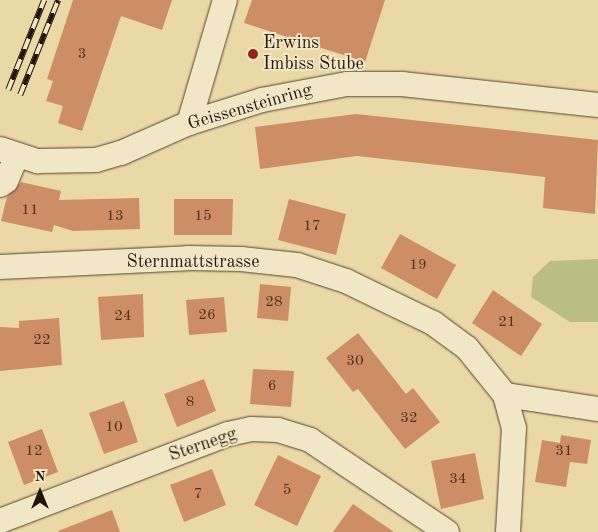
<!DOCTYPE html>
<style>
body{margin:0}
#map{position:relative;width:598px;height:532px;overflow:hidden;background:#ead8a6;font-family:"Old Standard TT",serif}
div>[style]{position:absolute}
.green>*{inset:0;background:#babe84}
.building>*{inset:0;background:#cd8e65}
.roads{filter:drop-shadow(0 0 1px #554430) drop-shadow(0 0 1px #554430)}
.minor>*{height:24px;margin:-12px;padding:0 12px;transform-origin:12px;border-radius:12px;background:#f1e6c5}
.rail>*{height:5.5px;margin-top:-2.75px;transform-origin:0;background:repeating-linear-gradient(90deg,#f1e6c5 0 11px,#231308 0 22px);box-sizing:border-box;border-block:1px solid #231308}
.dots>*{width:14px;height:14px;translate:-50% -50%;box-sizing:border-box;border:2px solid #f1e6c5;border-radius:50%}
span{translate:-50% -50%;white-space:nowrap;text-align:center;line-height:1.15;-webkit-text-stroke:4px #f1e6c5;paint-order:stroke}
.number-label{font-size:15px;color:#4e321f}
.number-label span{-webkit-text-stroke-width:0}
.poi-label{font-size:18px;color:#231308}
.left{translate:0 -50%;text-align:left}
.street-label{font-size:18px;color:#231308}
.north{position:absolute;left:15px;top:467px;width:50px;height:50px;-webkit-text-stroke:4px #f1e6c5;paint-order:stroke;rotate:0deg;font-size:14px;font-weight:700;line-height:20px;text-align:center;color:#231308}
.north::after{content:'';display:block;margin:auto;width:18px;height:22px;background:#231308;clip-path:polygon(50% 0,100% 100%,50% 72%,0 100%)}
</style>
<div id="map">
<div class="green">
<div style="clip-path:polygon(598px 259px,598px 322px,570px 322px,531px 297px,533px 277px,550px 261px)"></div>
</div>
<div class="building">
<div style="clip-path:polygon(73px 0,172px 0,162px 30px,121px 16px,82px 131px,58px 123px,63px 106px,46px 101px,53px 81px,47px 79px)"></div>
<div style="clip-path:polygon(252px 0,385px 0,365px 62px,244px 23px)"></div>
<div style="clip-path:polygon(356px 114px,598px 140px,595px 214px,543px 208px,545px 177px,357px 156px,260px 169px,255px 127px)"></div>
<div style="clip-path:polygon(21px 182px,61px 191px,59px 200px,139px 198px,140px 229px,73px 231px,54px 225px,52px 232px,1px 221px,7px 197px)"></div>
<div style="clip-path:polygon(174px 199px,233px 199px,232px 235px,174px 235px)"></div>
<div style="clip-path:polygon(289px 199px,346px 214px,336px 255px,278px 240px)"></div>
<div style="clip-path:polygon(400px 234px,456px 265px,437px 299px,381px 268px)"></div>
<div style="clip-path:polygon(260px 284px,291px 287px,288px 321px,257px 318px)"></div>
<div style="clip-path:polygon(493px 290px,542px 324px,521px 356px,472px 323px)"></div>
<div style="clip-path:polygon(143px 294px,144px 337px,101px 340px,98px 297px)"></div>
<div style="clip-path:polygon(224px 297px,227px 332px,189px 335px,186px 300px)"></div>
<div style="clip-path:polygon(59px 318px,62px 365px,0 371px,0 327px,19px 328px,19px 321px)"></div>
<div style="clip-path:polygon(358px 333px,406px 394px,413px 388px,440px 422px,405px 449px,358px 389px,353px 392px,326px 358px)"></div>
<div style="clip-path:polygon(253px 369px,294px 371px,291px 407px,250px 404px)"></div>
<div style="clip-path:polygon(204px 379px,216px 411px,177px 427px,164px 394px)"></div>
<div style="clip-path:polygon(124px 401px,138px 442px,104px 454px,89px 413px)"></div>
<div style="clip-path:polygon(42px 429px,58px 472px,24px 485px,8px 442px)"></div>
<div style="clip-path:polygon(561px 435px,591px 440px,587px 464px,570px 462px,566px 487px,535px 482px,542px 440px,560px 443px)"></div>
<div style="clip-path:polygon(475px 453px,484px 499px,441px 509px,431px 461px)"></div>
<div style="clip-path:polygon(278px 455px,321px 476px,297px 526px,254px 505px)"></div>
<div style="clip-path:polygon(212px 469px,226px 505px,184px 522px,170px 485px)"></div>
<div style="clip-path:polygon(353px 504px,394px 532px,333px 532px)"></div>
<div style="clip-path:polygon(112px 510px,120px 532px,59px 532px,58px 531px)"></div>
</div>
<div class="roads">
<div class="minor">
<div style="left:189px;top:123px;width:128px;rotate:-73.7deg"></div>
<div style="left:0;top:149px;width:40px;rotate:18deg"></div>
<div style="left:38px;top:161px;width:58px;rotate:-1deg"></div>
<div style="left:96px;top:160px;width:26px;rotate:-16deg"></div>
<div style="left:121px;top:153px;width:74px;rotate:-23.8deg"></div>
<div style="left:189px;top:123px;width:77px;rotate:-17.5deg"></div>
<div style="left:262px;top:100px;width:86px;rotate:-10.7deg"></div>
<div style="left:347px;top:84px;width:55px"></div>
<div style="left:402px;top:84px;width:197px;rotate:6.1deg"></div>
<div style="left:0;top:185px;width:7px;rotate:-34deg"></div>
<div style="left:6px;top:181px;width:28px;rotate:-67deg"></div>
<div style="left:0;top:267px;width:188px;rotate:-2.7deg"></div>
<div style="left:188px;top:258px;width:53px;rotate:1.1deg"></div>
<div style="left:241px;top:259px;width:56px;rotate:6.1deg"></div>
<div style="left:297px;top:265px;width:52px;rotate:18.1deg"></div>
<div style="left:346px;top:281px;width:97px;rotate:25.8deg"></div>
<div style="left:433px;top:323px;width:42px;rotate:36.3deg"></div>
<div style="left:467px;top:348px;width:60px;rotate:51deg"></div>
<div style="left:505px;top:395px;width:34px;rotate:75deg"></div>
<div style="left:514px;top:428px;width:104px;rotate:93.3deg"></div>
<div style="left:505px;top:395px;width:94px;rotate:8.6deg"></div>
<div style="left:0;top:521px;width:244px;rotate:-20.9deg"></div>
<div style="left:228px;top:434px;width:24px;rotate:-12deg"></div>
<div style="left:251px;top:429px;width:27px;rotate:2deg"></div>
<div style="left:278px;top:430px;width:34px;rotate:17deg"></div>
<div style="left:310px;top:440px;width:165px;rotate:33.9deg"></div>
</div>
</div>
<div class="rail">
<div style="left:8px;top:90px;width:97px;rotate:-68.2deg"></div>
<div style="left:20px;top:95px;width:102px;rotate:-68.2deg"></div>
</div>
<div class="dots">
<div style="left:253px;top:54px;background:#8f2418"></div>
</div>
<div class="number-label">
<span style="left:82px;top:55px">3</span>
<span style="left:30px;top:211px">11</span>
<span style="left:115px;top:217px">13</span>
<span style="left:203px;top:217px">15</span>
<span style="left:312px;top:227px">17</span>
<span style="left:418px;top:266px">19</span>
<span style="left:274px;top:303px">28</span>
<span style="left:207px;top:316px">26</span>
<span style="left:123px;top:317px">24</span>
<span style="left:507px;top:323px">21</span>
<span style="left:42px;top:341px">22</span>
<span style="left:355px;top:362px">30</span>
<span style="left:272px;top:387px">6</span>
<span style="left:190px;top:403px">8</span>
<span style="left:409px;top:419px">32</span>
<span style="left:114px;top:428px">10</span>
<span style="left:34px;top:452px">12</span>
<span style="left:564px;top:452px">31</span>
<span style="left:458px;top:480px">34</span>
<span style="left:287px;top:491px">5</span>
<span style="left:198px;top:495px">7</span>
</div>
<div class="poi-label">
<span class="left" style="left:263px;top:54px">Erwins<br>Imbiss Stube</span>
</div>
<div class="street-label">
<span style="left:250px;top:107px;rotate:-16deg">Geissensteinring</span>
<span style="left:193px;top:262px">Sternmattstrasse</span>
<span style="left:203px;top:445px;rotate:-19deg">Sternegg</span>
</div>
<div class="north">N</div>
</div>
